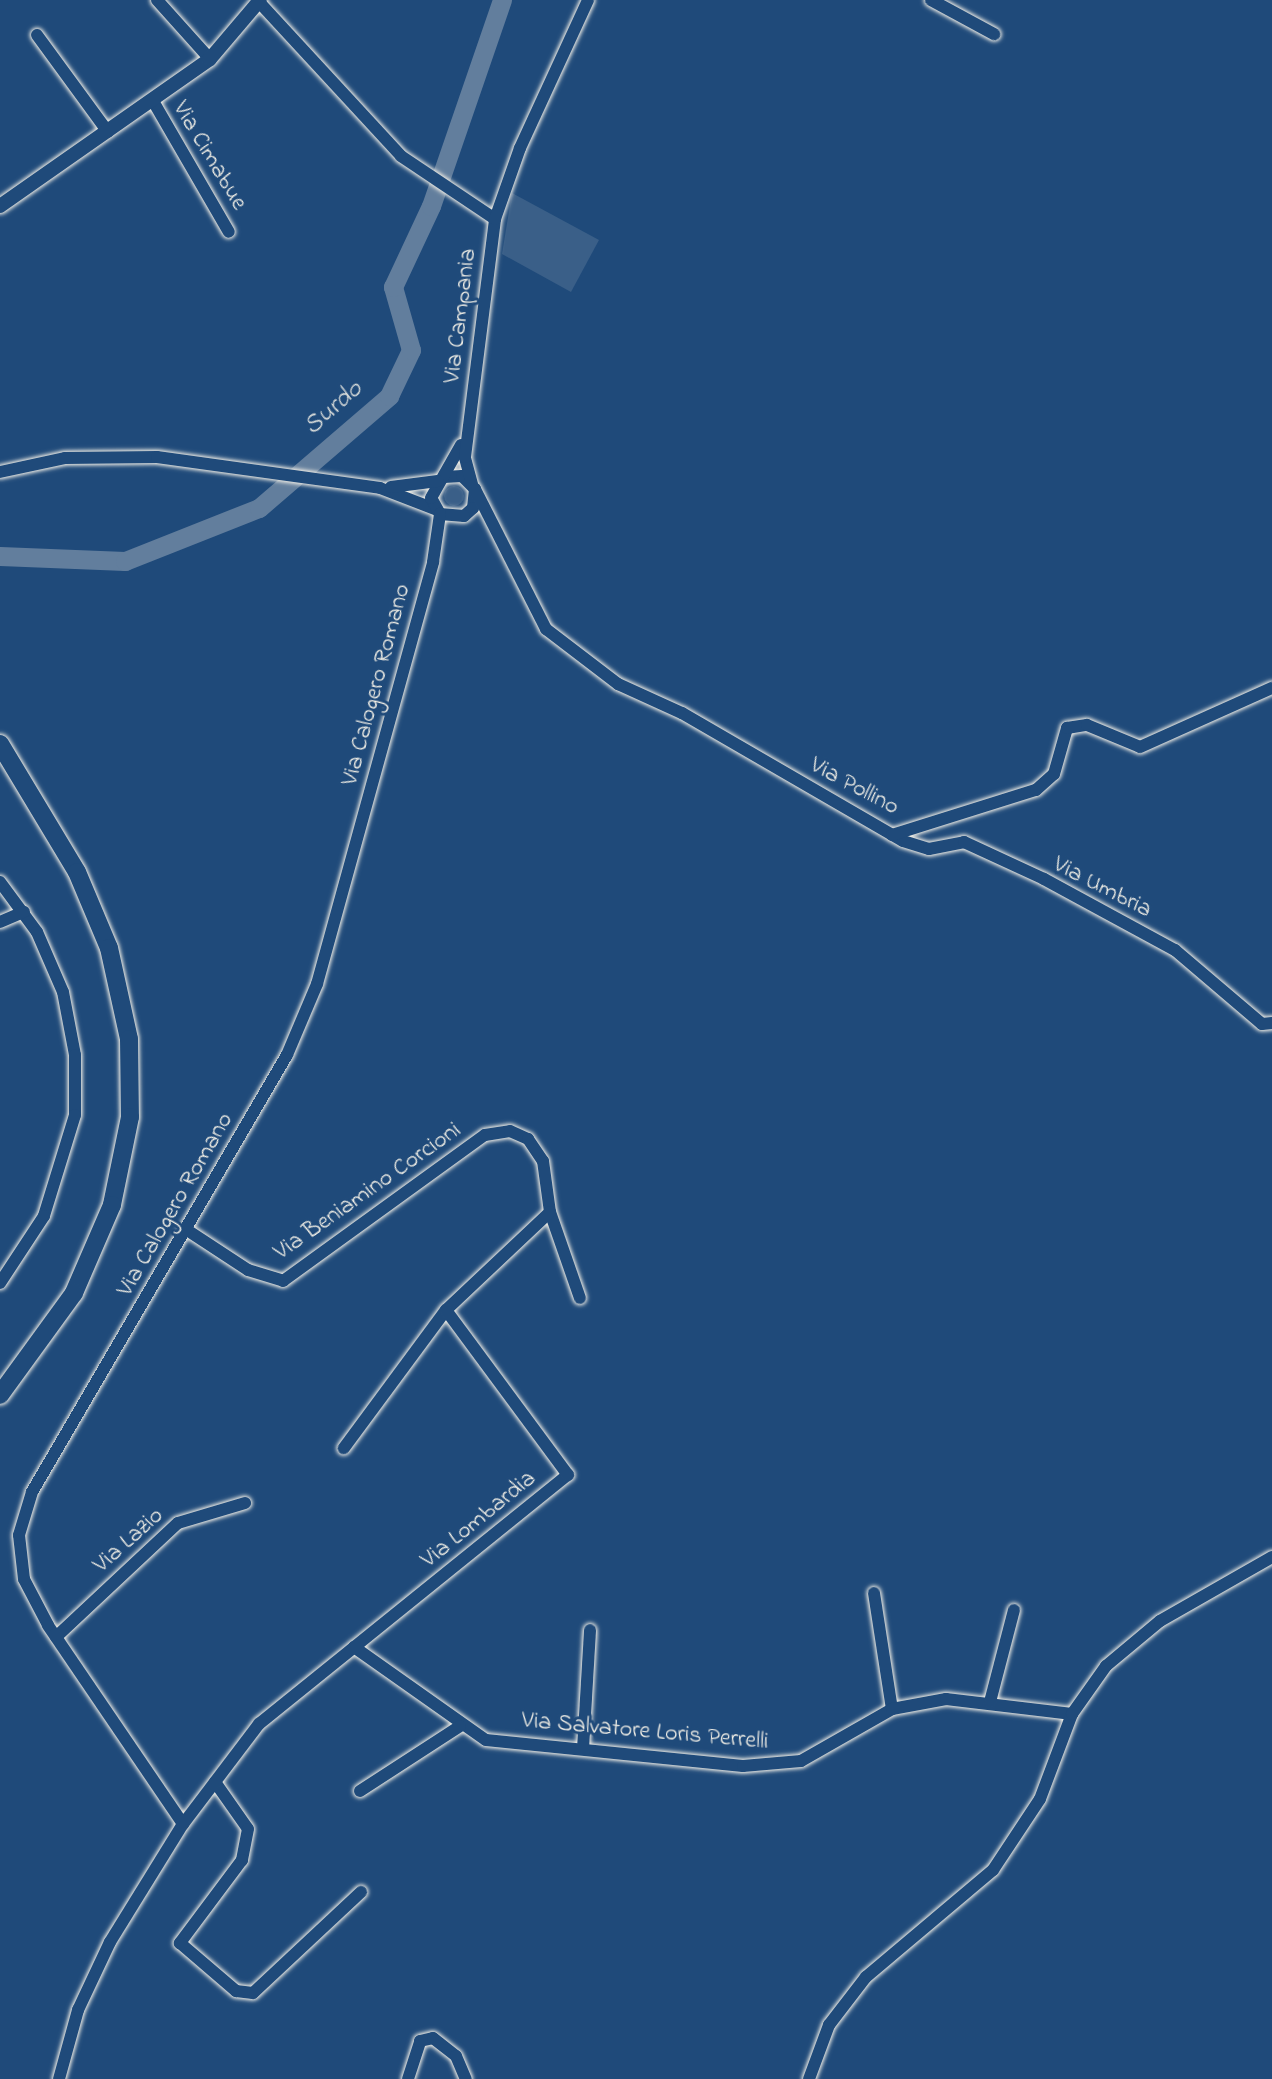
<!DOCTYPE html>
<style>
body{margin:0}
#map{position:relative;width:1272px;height:2079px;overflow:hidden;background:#1f4a7a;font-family:"Indie Flower",sans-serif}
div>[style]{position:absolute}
.green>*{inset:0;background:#3a5f88}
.round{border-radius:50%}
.river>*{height:19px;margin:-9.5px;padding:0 9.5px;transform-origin:9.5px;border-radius:9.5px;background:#627e9d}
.roads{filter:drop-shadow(0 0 2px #f4f1e8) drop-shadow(0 0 2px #f4f1e8)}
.minor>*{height:12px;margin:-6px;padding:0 6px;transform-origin:6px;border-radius:6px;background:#1f4a7a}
.major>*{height:14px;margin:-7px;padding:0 7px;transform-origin:7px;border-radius:7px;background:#1f4a7a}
.highway>*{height:18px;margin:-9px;padding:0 9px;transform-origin:9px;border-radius:9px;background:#1f4a7a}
span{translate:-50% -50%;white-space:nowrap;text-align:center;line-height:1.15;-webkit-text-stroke:6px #1f4a7a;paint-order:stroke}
.street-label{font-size:24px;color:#f4f1e8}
.water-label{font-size:26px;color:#dee0dd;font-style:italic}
</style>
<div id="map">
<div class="green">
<div style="clip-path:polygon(512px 193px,599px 240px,571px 292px,502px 254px)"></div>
<div class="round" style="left:444px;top:486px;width:20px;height:20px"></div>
</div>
<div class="river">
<div style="left:0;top:556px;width:125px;rotate:2.3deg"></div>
<div style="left:125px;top:561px;width:144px;rotate:-21.6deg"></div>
<div style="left:259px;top:508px;width:172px;rotate:-40.7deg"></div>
<div style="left:389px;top:396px;width:51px;rotate:-64.4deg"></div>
<div style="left:411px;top:350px;width:66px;rotate:-105.9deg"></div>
<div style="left:393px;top:287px;width:89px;rotate:-64.9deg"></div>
<div style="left:431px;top:206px;width:218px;rotate:-71deg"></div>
</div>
<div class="roads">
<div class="minor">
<div style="left:157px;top:0;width:79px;rotate:48.1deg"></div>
<div style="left:931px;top:0;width:72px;rotate:28.4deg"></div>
<div style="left:259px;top:2px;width:209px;rotate:47.3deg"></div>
<div style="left:401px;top:156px;width:113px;rotate:33.8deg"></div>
<div style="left:37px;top:35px;width:120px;rotate:53.8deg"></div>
<div style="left:153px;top:101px;width:151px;rotate:59.9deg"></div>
<div style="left:0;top:472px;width:66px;rotate:-12.2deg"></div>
<div style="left:65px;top:458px;width:92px;rotate:-0.6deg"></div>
<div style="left:157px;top:457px;width:225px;rotate:7.9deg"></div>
<div style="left:380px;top:488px;width:59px;rotate:20.9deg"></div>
<div style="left:444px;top:477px;width:18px;rotate:-3deg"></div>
<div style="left:462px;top:476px;width:18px;rotate:45deg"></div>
<div style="left:475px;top:489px;width:19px;rotate:96deg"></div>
<div style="left:473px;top:508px;width:12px;rotate:138deg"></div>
<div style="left:464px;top:516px;width:24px;rotate:-175deg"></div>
<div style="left:440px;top:514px;width:18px;rotate:-119deg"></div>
<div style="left:431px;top:498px;width:61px;rotate:-60.5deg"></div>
<div style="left:472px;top:484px;width:28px;rotate:-105deg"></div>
<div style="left:465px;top:457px;width:240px;rotate:-82.8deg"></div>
<div style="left:495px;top:219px;width:75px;rotate:-70.6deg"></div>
<div style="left:520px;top:148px;width:163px;rotate:-65.3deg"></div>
<div style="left:391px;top:487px;width:47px;rotate:-7.3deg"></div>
<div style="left:475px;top:489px;width:157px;rotate:63.1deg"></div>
<div style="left:546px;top:629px;width:91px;rotate:37.4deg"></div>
<div style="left:618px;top:684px;width:70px;rotate:24.4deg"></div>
<div style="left:682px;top:713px;width:255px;rotate:30.1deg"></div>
<div style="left:903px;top:841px;width:27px;rotate:17deg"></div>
<div style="left:929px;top:849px;width:36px;rotate:-11deg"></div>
<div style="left:964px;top:842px;width:88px;rotate:24.8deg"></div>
<div style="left:1044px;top:879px;width:149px;rotate:28.5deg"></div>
<div style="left:1175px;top:950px;width:114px;rotate:40.4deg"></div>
<div style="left:1262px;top:1024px;width:10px;rotate:-6deg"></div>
<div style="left:892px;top:835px;width:151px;rotate:-17.4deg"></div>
<div style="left:1036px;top:790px;width:24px;rotate:-42deg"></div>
<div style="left:1054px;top:774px;width:48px;rotate:-74.2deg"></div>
<div style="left:1067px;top:728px;width:20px;rotate:-9deg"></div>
<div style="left:1087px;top:725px;width:57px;rotate:22.5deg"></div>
<div style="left:1140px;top:747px;width:145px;rotate:-24.1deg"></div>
<div style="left:0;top:882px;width:62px;rotate:53.5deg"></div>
<div style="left:37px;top:932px;width:65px;rotate:66.6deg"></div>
<div style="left:63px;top:992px;width:64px;rotate:79.2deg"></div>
<div style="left:75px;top:1055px;width:60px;rotate:90deg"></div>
<div style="left:75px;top:1115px;width:106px;rotate:107.1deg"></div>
<div style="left:44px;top:1216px;width:80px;rotate:123.3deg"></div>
<div style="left:0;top:922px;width:26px;rotate:-23deg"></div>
<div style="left:550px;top:1212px;width:91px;rotate:70.8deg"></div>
<div style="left:187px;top:1230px;width:73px;rotate:33.3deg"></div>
<div style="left:248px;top:1270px;width:37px;rotate:17deg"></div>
<div style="left:283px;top:1281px;width:249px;rotate:-35.9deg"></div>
<div style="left:485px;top:1135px;width:25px;rotate:-9deg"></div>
<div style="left:510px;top:1131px;width:20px;rotate:24deg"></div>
<div style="left:528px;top:1139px;width:27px;rotate:56deg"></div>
<div style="left:543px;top:1161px;width:51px;rotate:82.2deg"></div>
<div style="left:550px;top:1212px;width:143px;rotate:136.7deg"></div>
<div style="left:446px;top:1310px;width:172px;rotate:126.5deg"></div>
<div style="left:874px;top:1593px;width:117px;rotate:81.2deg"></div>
<div style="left:56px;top:1637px;width:167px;rotate:-43.1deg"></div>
<div style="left:178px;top:1523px;width:70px;rotate:-16.6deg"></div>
<div style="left:354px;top:1647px;width:161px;rotate:35.2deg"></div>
<div style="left:486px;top:1740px;width:258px;rotate:5.8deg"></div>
<div style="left:743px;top:1766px;width:58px;rotate:-4.9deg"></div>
<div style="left:801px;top:1761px;width:105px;rotate:-29.7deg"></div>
<div style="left:892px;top:1709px;width:55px;rotate:-10.5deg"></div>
<div style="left:946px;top:1699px;width:127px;rotate:6.8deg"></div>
<div style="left:990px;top:1702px;width:95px;rotate:-75.4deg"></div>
<div style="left:583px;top:1749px;width:119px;rotate:-86.6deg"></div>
<div style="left:215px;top:1782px;width:57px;rotate:54.9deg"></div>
<div style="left:248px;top:1829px;width:32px;rotate:101deg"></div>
<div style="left:242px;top:1860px;width:104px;rotate:126.8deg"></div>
<div style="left:180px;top:1943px;width:74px;rotate:40.6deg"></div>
<div style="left:236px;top:1991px;width:17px;rotate:7deg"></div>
<div style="left:253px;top:1993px;width:148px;rotate:-43.1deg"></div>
<div style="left:360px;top:1791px;width:119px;rotate:-33deg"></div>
<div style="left:183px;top:1824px;width:240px;rotate:-124.2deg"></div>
<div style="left:48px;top:1625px;width:52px;rotate:-117.6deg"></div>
<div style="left:24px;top:1579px;width:44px;rotate:-96.5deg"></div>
<div style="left:19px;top:1535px;width:45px;rotate:-73.2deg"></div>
<div style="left:32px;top:1492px;width:506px;rotate:-59.74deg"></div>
<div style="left:287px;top:1055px;width:77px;rotate:-67.1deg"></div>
<div style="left:317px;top:984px;width:438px;rotate:-74.6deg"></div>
<div style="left:433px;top:562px;width:49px;rotate:-81.7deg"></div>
<div style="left:59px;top:2079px;width:72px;rotate:-74.6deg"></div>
<div style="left:78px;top:2010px;width:75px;rotate:-64.8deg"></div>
<div style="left:110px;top:1942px;width:139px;rotate:-58.3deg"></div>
<div style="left:183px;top:1824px;width:126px;rotate:-52.8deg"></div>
<div style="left:259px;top:1724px;width:397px;rotate:-38.9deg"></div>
<div style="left:568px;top:1475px;width:205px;rotate:-126.5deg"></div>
<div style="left:408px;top:2079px;width:40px;rotate:-72deg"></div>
<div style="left:420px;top:2041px;width:13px;rotate:-13deg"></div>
<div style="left:433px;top:2038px;width:29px;rotate:38deg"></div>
<div style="left:456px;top:2056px;width:25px;rotate:67deg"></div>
<div style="left:809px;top:2079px;width:58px;rotate:-69.7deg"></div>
<div style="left:829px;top:2025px;width:61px;rotate:-52.4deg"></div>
<div style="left:866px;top:1977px;width:166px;rotate:-40.1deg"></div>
<div style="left:993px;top:1870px;width:85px;rotate:-56.5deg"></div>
<div style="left:1040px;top:1799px;width:91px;rotate:-69.4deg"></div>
<div style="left:1072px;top:1714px;width:59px;rotate:-54.7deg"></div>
<div style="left:1106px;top:1666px;width:70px;rotate:-39.8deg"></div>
<div style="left:1160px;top:1621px;width:129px;rotate:-29.7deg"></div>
</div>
<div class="major">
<div style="left:0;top:206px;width:256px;rotate:-35deg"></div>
<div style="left:210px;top:59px;width:77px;rotate:-49.7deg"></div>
</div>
<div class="highway">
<div style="left:0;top:744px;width:149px;rotate:59deg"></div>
<div style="left:77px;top:872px;width:82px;rotate:67.2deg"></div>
<div style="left:109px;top:948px;width:93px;rotate:77.6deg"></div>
<div style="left:129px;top:1039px;width:78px;rotate:89.3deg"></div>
<div style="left:130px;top:1117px;width:90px;rotate:101.6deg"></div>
<div style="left:112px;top:1205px;width:96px;rotate:113.4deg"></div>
<div style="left:74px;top:1293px;width:126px;rotate:126deg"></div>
</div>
</div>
<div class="street-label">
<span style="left:209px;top:156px;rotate:59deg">Via Cimabue</span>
<span style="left:461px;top:316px;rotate:-83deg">Via Campania</span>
<span style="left:377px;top:685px;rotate:-75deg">Via Calogero Romano</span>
<span style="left:854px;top:787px;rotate:28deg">Via Pollino</span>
<span style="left:1102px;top:888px;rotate:27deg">Via Umbria</span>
<span style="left:368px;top:1192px;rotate:-35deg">Via Beniamino Corcioni</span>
<span style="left:176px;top:1205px;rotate:-60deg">Via Calogero Romano</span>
<span style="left:479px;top:1520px;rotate:-39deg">Via Lombardia</span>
<span style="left:129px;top:1541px;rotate:-42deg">Via Lazio</span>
<span style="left:645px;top:1732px;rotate:5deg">Via Salvatore Loris Perrelli</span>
</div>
<div class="water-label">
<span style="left:334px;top:409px;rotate:-41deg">Surdo</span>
</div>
</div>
